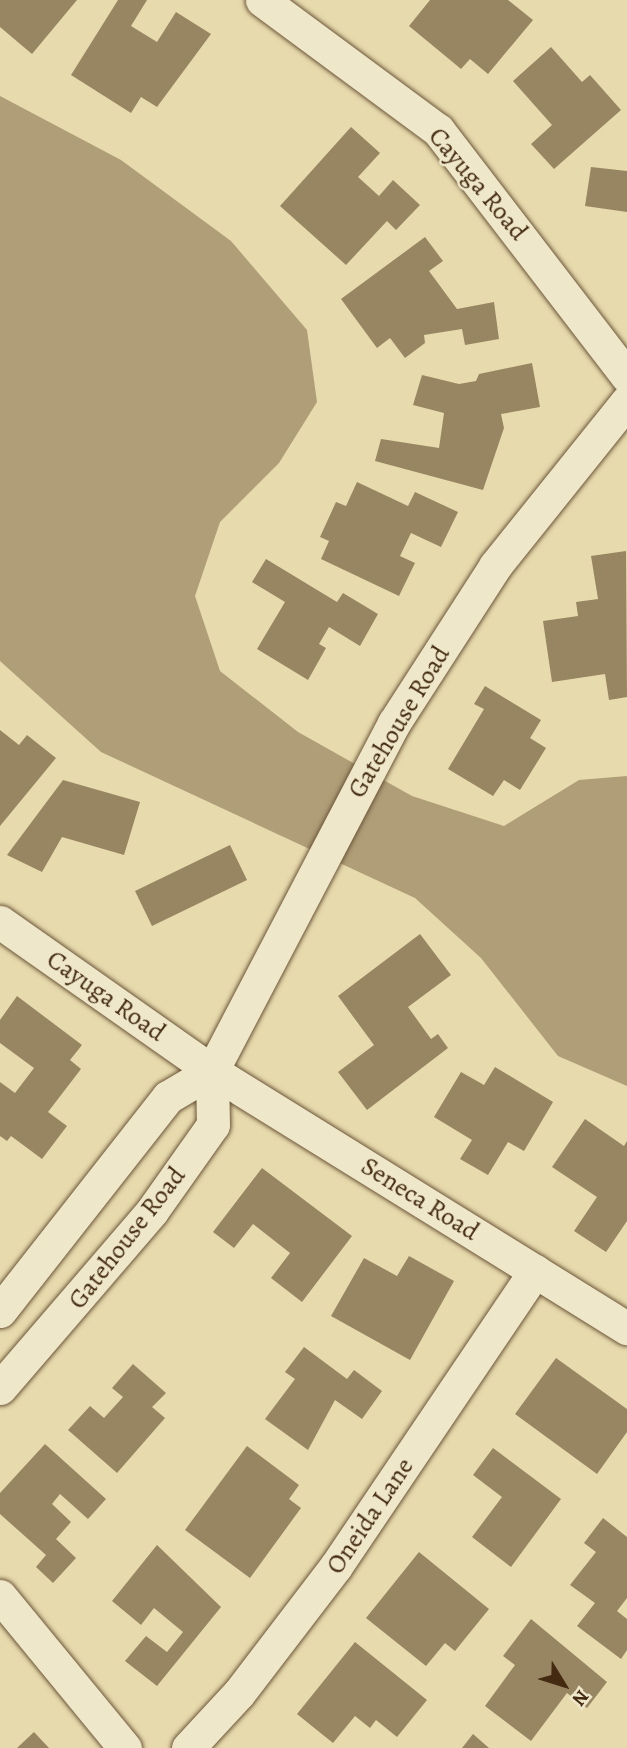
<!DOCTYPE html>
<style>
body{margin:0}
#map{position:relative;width:627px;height:1748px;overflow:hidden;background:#e7daad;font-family:Alegreya,serif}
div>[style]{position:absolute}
.water>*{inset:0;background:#af9e78}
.building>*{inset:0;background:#988662}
.roads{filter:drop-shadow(0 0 2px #6c5638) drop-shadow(0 0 2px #6c5638)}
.minor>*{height:33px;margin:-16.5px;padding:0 16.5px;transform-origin:16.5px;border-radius:16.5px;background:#efe7ca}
span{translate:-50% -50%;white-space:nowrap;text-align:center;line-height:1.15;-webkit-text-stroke:5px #efe7ca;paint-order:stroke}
.street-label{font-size:26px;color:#432a11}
.north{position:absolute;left:529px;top:1650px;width:70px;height:70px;-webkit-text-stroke:5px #efe7ca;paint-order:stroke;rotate:128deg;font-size:19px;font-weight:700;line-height:28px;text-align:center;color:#432a11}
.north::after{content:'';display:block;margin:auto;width:24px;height:32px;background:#432a11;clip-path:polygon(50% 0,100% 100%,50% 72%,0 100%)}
</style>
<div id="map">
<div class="water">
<div style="clip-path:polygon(0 96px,121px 160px,231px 241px,307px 330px,317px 402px,279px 463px,220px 522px,195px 596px,220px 671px,298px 732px,412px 796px,504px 826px,579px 780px,627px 776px,627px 1086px,558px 1056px,481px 958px,415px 898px,101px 752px,0 661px)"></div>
</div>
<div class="building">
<div style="clip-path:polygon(0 0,77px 0,32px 54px,0 27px)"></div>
<div style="clip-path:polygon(118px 0,147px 0,131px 26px,157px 42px,176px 12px,211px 34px,157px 107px,141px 97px,131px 113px,71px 75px)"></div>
<div style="clip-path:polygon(430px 0,508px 0,533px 20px,488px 74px,470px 59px,461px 69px,409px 26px)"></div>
<div style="clip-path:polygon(551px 47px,582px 82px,590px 75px,621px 110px,554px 169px,531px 144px,552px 125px,513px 81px)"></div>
<div style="clip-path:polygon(351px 127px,380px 153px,358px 177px,379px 196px,393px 180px,420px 205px,396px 230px,387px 221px,346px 265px,280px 206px)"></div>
<div style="clip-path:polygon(591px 167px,627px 171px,627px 212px,585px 206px)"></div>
<div style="clip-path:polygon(425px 237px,443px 261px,429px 271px,457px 309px,494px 302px,499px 339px,465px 345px,462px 329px,424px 335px,425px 343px,405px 358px,390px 338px,377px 348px,341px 299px)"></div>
<div style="clip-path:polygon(532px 363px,540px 407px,501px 414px,504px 428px,483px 490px,375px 461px,381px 439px,439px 448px,444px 413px,413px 405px,422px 375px,459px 384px,476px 381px,479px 374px)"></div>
<div style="clip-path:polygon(357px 482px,408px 506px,415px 492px,458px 512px,441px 547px,411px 533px,400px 556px,415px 563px,399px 596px,321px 559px,329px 541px,320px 537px,336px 502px,346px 506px)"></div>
<div style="clip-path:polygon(626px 551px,627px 697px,609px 700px,605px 674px,552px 682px,543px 621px,578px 616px,576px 602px,598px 599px,591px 556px)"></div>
<div style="clip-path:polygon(266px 559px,337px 602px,343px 593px,378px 614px,360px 646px,329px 627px,319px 644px,326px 648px,308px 680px,257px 649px,285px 602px,252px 582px)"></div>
<div style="clip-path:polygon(485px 686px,541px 720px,530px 738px,546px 748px,520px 790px,504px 780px,493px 796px,448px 769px,484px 709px,474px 704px)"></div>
<div style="clip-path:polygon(0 730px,19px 745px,27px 735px,56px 758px,0 826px)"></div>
<div style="clip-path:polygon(63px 780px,140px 802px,124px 855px,62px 837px,42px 872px,7px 855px)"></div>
<div style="clip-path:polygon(230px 845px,247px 880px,152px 926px,135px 891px)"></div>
<div style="clip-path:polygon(420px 934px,451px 975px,408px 1007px,431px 1039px,438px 1034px,448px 1048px,367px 1110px,338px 1072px,374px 1045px,338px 996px)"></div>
<div style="clip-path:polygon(17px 996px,82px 1045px,70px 1060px,81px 1069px,48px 1112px,67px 1126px,42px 1159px,11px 1136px,7px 1141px,0 1136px,0 1082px,15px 1093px,34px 1068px,0 1043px,0 1020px)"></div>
<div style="clip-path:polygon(495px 1067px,553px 1102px,524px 1151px,508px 1142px,488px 1175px,460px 1159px,472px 1140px,434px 1117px,461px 1072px,484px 1085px)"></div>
<div style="clip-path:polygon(585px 1119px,624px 1146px,627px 1141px,627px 1221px,606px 1252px,574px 1231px,597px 1197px,552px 1167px)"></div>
<div style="clip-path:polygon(262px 1168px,352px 1236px,302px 1302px,271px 1278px,290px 1253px,253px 1224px,234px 1248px,213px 1232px)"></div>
<div style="clip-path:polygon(409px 1256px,454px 1281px,410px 1360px,331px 1316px,364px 1258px,397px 1276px)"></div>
<div style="clip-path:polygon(304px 1347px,347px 1379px,354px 1370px,382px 1391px,362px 1419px,335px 1400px,308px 1450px,265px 1419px,295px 1379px,285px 1372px)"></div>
<div style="clip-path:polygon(556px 1358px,627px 1409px,627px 1432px,597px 1474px,515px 1414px)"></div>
<div style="clip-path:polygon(133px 1364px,166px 1393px,152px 1407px,165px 1418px,117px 1473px,68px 1430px,90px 1406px,104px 1418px,123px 1397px,112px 1388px)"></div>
<div style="clip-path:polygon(45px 1444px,106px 1499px,88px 1519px,60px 1494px,52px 1504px,71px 1522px,56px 1539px,76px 1558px,53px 1583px,36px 1567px,46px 1555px,0 1514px,0 1493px)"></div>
<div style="clip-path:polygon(247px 1446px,299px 1485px,289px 1499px,301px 1508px,250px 1578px,185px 1530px)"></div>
<div style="clip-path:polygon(493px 1448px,561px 1499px,511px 1567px,472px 1537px,502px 1497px,473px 1475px)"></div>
<div style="clip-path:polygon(603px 1518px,627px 1537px,627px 1598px,617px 1611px,627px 1619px,627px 1650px,621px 1659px,577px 1626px,595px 1603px,570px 1585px,596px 1552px,584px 1543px)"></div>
<div style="clip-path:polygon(157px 1545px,221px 1607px,157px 1686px,125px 1661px,146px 1636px,167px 1652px,183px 1632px,154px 1608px,141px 1625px,112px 1601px)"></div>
<div style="clip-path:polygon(419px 1552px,489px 1609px,455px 1651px,445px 1643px,426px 1666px,366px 1618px)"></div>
<div style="clip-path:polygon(531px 1619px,607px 1682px,587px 1708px,567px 1693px,531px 1741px,485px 1706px,515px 1665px,503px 1656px)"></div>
<div style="clip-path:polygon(355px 1642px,427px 1700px,397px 1737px,376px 1720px,370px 1728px,355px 1716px,333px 1743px,297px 1714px)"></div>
<div style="clip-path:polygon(34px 1732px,49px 1748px,17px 1748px)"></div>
<div style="clip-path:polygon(473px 1734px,489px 1748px,462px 1748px)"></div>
</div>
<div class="roads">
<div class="minor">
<div style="left:262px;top:0;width:219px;rotate:36.5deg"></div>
<div style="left:438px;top:130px;width:310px;rotate:52.5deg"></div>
<div style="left:0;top:922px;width:259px;rotate:35.1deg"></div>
<div style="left:212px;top:1071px;width:488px;rotate:31.8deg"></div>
<div style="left:0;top:1311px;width:272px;rotate:-51.9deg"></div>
<div style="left:168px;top:1097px;width:51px;rotate:-30.6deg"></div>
<div style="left:0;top:1388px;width:233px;rotate:-49.3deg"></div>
<div style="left:152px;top:1211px;width:105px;rotate:-54.7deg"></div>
<div style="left:213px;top:1125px;width:54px;rotate:-91.1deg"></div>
<div style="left:212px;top:1071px;width:393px;rotate:-62.4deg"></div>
<div style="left:394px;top:723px;width:187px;rotate:-57.2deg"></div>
<div style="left:495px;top:566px;width:211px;rotate:-51.3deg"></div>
<div style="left:0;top:1596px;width:197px;rotate:50.6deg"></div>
<div style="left:188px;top:1748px;width:75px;rotate:-47.2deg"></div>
<div style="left:239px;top:1693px;width:160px;rotate:-52.6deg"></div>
<div style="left:336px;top:1566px;width:356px;rotate:-56deg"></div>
</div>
</div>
<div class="street-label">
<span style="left:478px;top:184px;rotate:50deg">Cayuga Road</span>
<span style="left:399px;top:722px;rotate:-59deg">Gatehouse Road</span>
<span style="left:106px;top:996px;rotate:35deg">Cayuga Road</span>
<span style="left:420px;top:1199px;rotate:32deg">Seneca Road</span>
<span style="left:127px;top:1238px;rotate:-52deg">Gatehouse Road</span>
<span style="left:370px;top:1516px;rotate:-56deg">Oneida Lane</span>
</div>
<div class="north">N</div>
</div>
